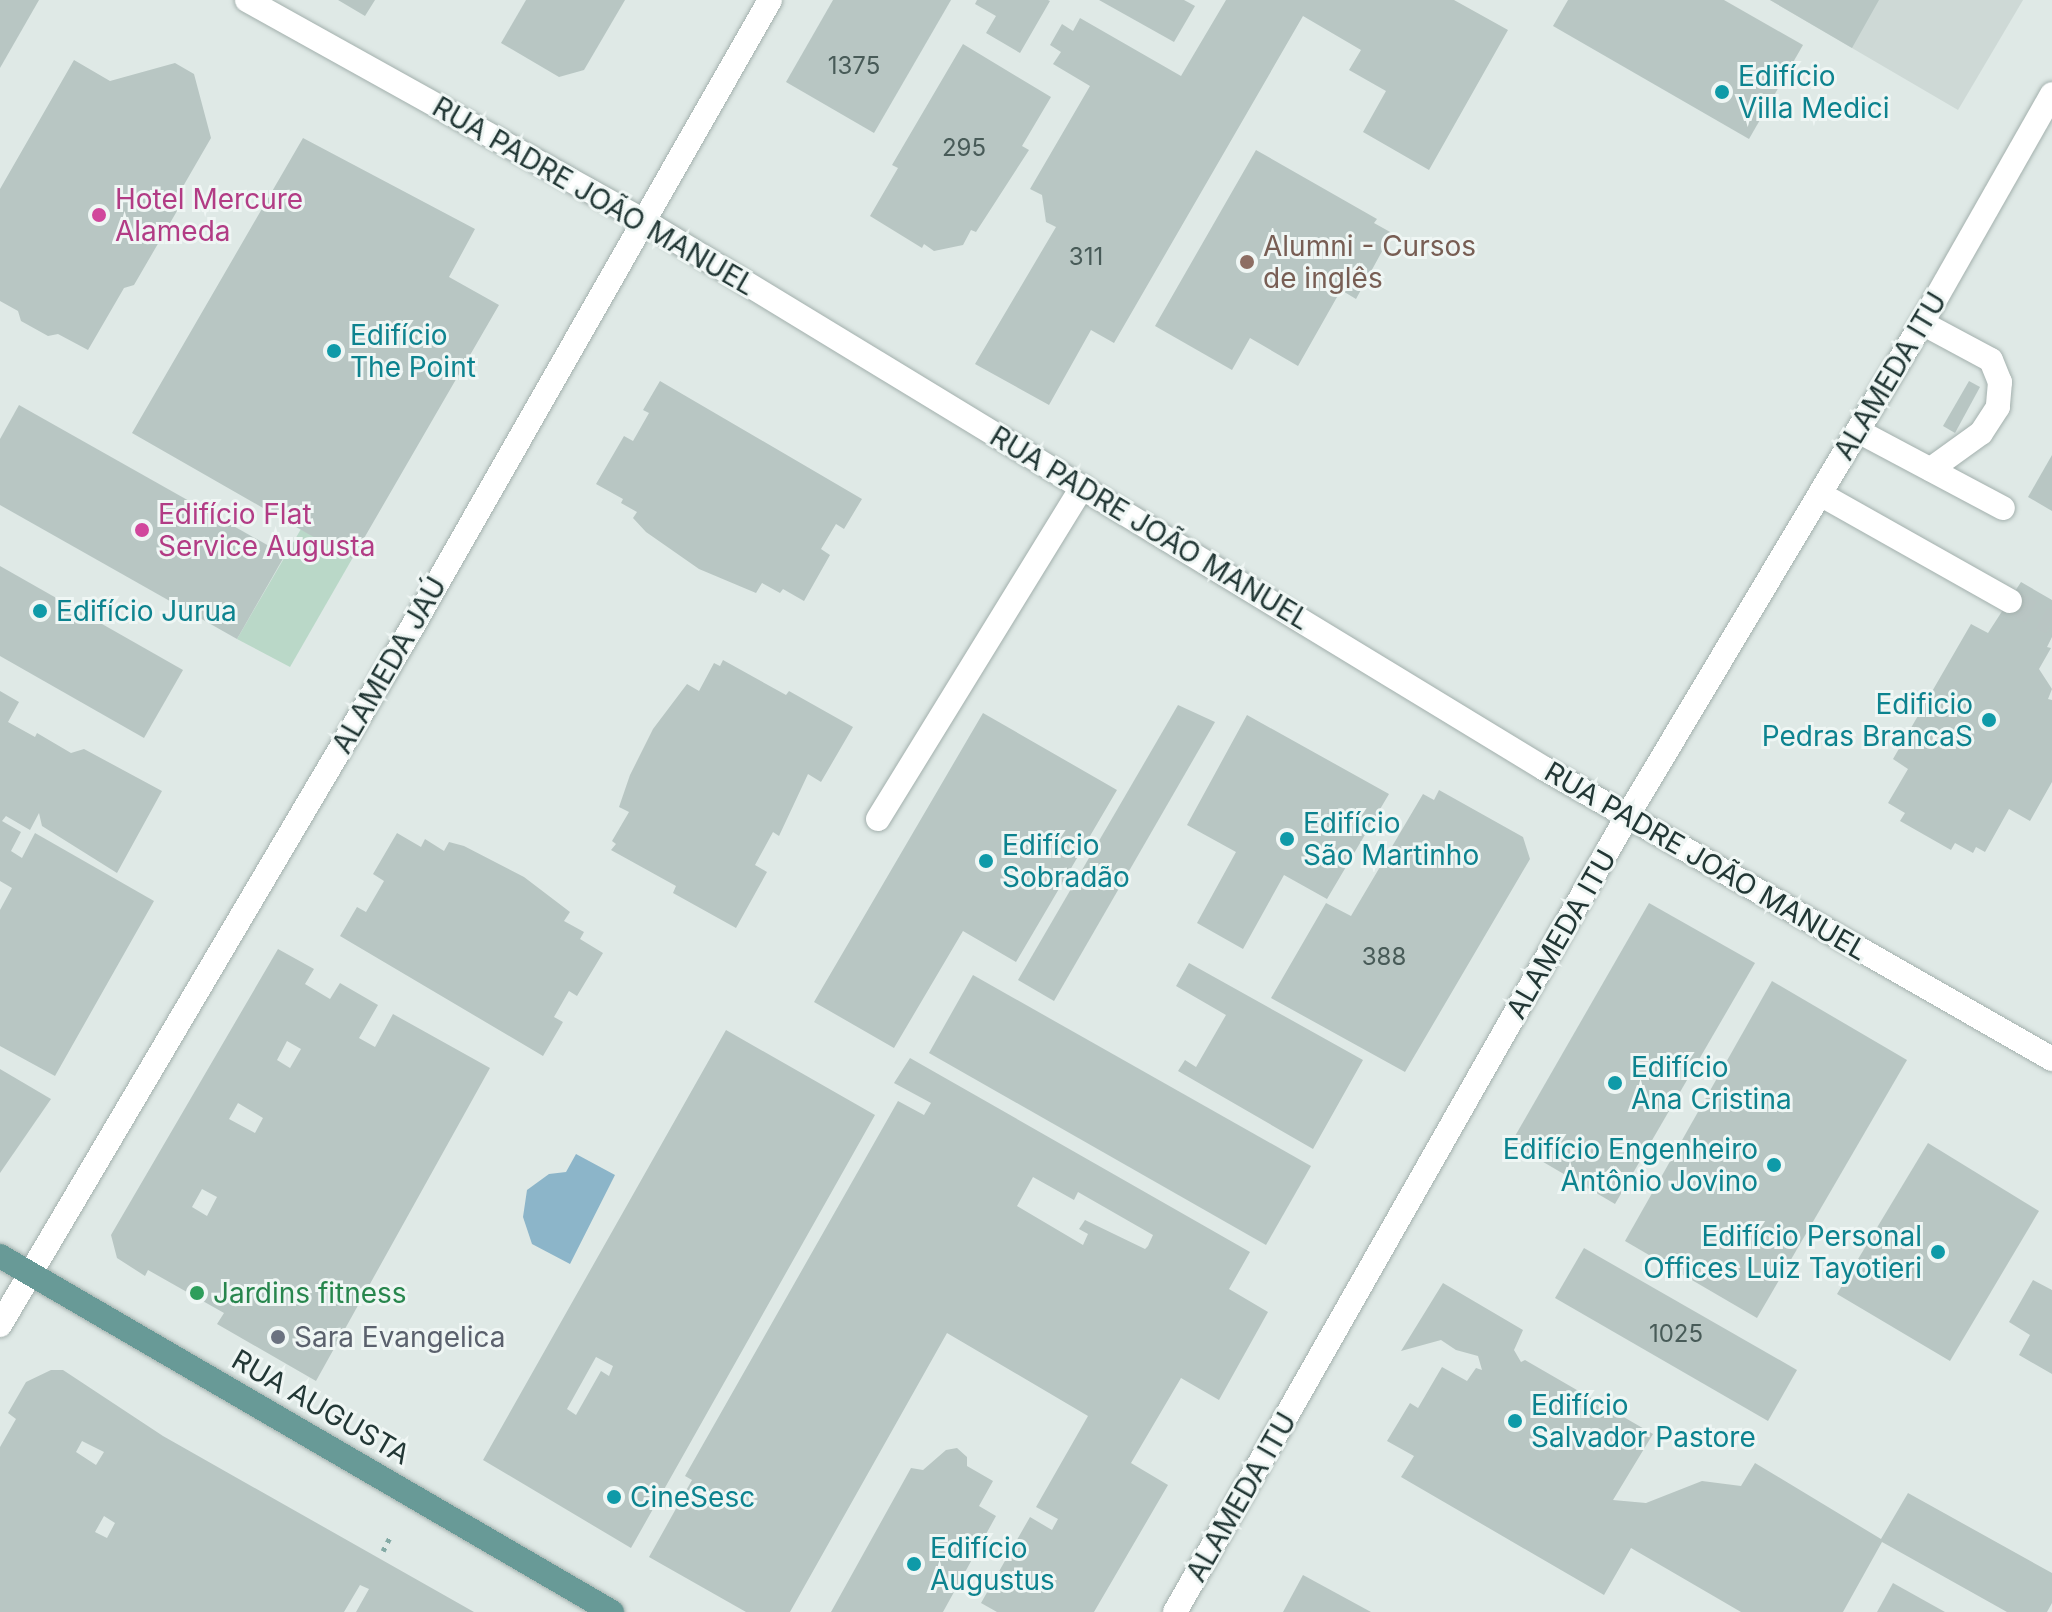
<!DOCTYPE html>
<meta charset="utf-8">
<style>
body{margin:0}
#map{position:relative;width:2052px;height:1612px;overflow:hidden;background:#dfe9e6;font-family:Inter,sans-serif}
div>[style]{position:absolute}
.built>*{inset:0;background:#ced9d6}
.green>*{inset:0;background:#bad8c8}
.water>*{inset:0;background:#8cb5c9}
.building>*{inset:0;background:#b8c6c3}
.minor-tunnel>*{height:24px;margin-top:-12px;transform-origin:0;background:repeating-linear-gradient(90deg,#b9c5c3 0 24px,transparent 0 36px)}
.path>*{height:5px;margin-top:-2.5px;transform-origin:0;background:repeating-linear-gradient(90deg,#83aaa5 0 4px,transparent 0 10px)}
.roads{filter:drop-shadow(0 0 2px #a3b0ad) drop-shadow(0 0 2px #a3b0ad)}
.minor>*{height:24px;margin:-12px;padding:0 12px;transform-origin:12px;border-radius:12px;background:#fff}
.major>*{height:24px;margin:-12px;padding:0 12px;transform-origin:12px;border-radius:12px;background:#689a97}
.dots>*{width:22px;height:22px;translate:-50% -50%;box-sizing:border-box;border:4px solid #eff6f4;border-radius:50%}
span{translate:-50% -50%;white-space:nowrap;text-align:center;line-height:1.15;-webkit-text-stroke:6px #eff6f4;paint-order:stroke}
.number-label{font-size:24px;color:#485b58}
.number-label span{-webkit-text-stroke-width:0}
.culture-label{font-size:28px;color:#0d838f}
.left{translate:0 -50%;text-align:left}
.right{translate:-100% -50%;text-align:right}
.street-label{font-size:28px;color:#223735}
.hotel-label{font-size:28px;color:#b23c85}
.education-label{font-size:28px;color:#785e54}
.leisure-label{font-size:28px;color:#27864d}
.worship-label{font-size:28px;color:#5b616d}
</style>
<div id="map">
<div class="built">
<div style="clip-path:polygon(1770px 0,2023px 0,1958px 110px)"></div>
</div>
<div class="green">
<div style="clip-path:polygon(301px 529px,352px 559px,290px 667px,237px 639px)"></div>
</div>
<div class="water">
<div style="clip-path:polygon(576px 1154px,615px 1175px,570px 1264px,532px 1244px,523px 1217px,527px 1190px,549px 1174px,566px 1172px)"></div>
</div>
<div class="building">
<div style="clip-path:polygon(0 0,39px 0,0 68px)"></div>
<div style="clip-path:polygon(338px 0,375px 0,365px 16px)"></div>
<div style="clip-path:polygon(526px 0,625px 0,584px 70px,559px 77px,501px 43px)"></div>
<div style="clip-path:polygon(833px 0,951px 0,874px 133px,786px 82px)"></div>
<div style="clip-path:polygon(977px 0,1048px 0,1050px 1px,1020px 53px,986px 33px,996px 16px,975px 4px)"></div>
<div style="clip-path:polygon(1099px 0,1184px 0,1195px 6px,1174px 42px)"></div>
<div style="clip-path:polygon(1226px 0,1454px 0,1508px 30px,1429px 170px,1363px 132px,1386px 91px,1349px 70px,1361px 50px,1303px 16px,1114px 343px,1091px 330px,1049px 405px,975px 364px,1056px 227px,1046px 222px,1042px 195px,1030px 189px,1090px 86px,1053px 64px,1061px 52px,1050px 45px,1062px 24px,1073px 31px,1080px 18px,1181px 76px)"></div>
<div style="clip-path:polygon(1568px 0,1724px 0,1803px 45px,1749px 139px,1553px 26px)"></div>
<div style="clip-path:polygon(1770px 0,1879px 0,1852px 48px)"></div>
<div style="clip-path:polygon(963px 44px,1051px 97px,1022px 146px,1029px 150px,976px 232px,971px 230px,963px 245px,934px 251px,924px 244px,922px 248px,870px 216px,898px 168px,892px 165px)"></div>
<div style="clip-path:polygon(74px 60px,110px 81px,175px 63px,194px 74px,211px 138px,174px 202px,177px 211px,134px 285px,124px 288px,88px 350px,58px 334px,48px 336px,21px 321px,18px 311px,0 301px,0 189px)"></div>
<div style="clip-path:polygon(303px 138px,475px 229px,449px 277px,499px 305px,352px 559px,132px 433px)"></div>
<div style="clip-path:polygon(1256px 150px,1377px 219px,1374px 223px,1392px 233px,1356px 299px,1341px 290px,1298px 366px,1250px 338px,1232px 370px,1155px 326px)"></div>
<div style="clip-path:polygon(660px 381px,862px 499px,844px 529px,836px 524px,821px 549px,830px 555px,804px 601px,783px 589px,780px 593px,762px 583px,756px 593px,699px 569px,646px 532px,633px 518px,637px 512px,621px 503px,623px 499px,596px 484px,624px 436px,633px 441px,649px 413px,643px 410px)"></div>
<div style="clip-path:polygon(1969px 381px,1980px 387px,1955px 433px,1943px 426px)"></div>
<div style="clip-path:polygon(19px 405px,285px 555px,237px 639px,0 505px,0 439px)"></div>
<div style="clip-path:polygon(2052px 455px,2052px 511px,2028px 497px)"></div>
<div style="clip-path:polygon(0 566px,183px 670px,144px 738px,0 656px)"></div>
<div style="clip-path:polygon(2021px 582px,2052px 600px,2052px 637px,2047px 647px,2051px 648px,2039px 669px,2052px 689px,2048px 699px,2052px 700px,2052px 782px,2030px 821px,2009px 809px,1985px 852px,1976px 847px,1973px 853px,1955px 843px,1951px 850px,1900px 821px,1905px 813px,1888px 803px,1908px 769px,1893px 759px,1971px 624px,1988px 633px)"></div>
<div style="clip-path:polygon(723px 660px,786px 695px,789px 691px,853px 727px,821px 782px,808px 774px,779px 836px,773px 832px,755px 865px,767px 872px,736px 928px,673px 893px,676px 886px,611px 850px,616px 844px,612px 841px,629px 812px,619px 807px,630px 775px,653px 729px,687px 684px,699px 691px,714px 663px,720px 666px)"></div>
<div style="clip-path:polygon(0 691px,19px 702px,8px 722px,35px 737px,37px 733px,71px 753px,84px 749px,162px 791px,117px 873px,42px 826px,39px 813px,30px 830px,6px 816px,2px 821px,21px 832px,11px 851px,22px 858px,35px 833px,154px 901px,55px 1076px,0 1046px,0 910px,12px 888px,0 881px)"></div>
<div style="clip-path:polygon(1178px 705px,1215px 722px,1054px 1001px,1018px 980px)"></div>
<div style="clip-path:polygon(983px 713px,1117px 790px,1016px 962px,963px 931px,894px 1048px,814px 1002px)"></div>
<div style="clip-path:polygon(1247px 715px,1389px 794px,1327px 899px,1284px 875px,1243px 949px,1197px 923px,1236px 852px,1187px 825px)"></div>
<div style="clip-path:polygon(1439px 790px,1523px 837px,1530px 859px,1405px 1072px,1271px 998px,1326px 903px,1351px 916px,1423px 794px,1434px 800px)"></div>
<div style="clip-path:polygon(397px 833px,421px 847px,425px 839px,444px 851px,449px 842px,464px 846px,524px 877px,570px 912px,564px 921px,584px 932px,580px 939px,603px 953px,577px 996px,569px 991px,554px 1017px,563px 1022px,543px 1056px,340px 936px,357px 907px,366px 912px,384px 881px,373px 874px)"></div>
<div style="clip-path:polygon(1649px 903px,1755px 963px,1615px 1204px,1511px 1143px)"></div>
<div style="clip-path:polygon(evenodd,278px 949px,314px 969px,305px 984px,330px 999px,340px 983px,378px 1005px,359px 1038px,375px 1047px,393px 1014px,490px 1068px,316px 1381px,217px 1324px,224px 1313px,148px 1270px,145px 1276px,117px 1258px,111px 1235px,278px 949px,287px 1041px,301px 1049px,290px 1068px,277px 1060px,287px 1041px,278px 949px,238px 1103px,263px 1118px,255px 1133px,229px 1119px,238px 1103px,278px 949px,202px 1189px,217px 1197px,207px 1216px,192px 1207px,202px 1189px)"></div>
<div style="clip-path:polygon(1189px 963px,1363px 1060px,1313px 1149px,1178px 1071px,1185px 1060px,1196px 1067px,1226px 1015px,1176px 986px)"></div>
<div style="clip-path:polygon(973px 975px,1311px 1166px,1266px 1245px,929px 1053px)"></div>
<div style="clip-path:polygon(1772px 981px,1907px 1060px,1757px 1318px,1625px 1241px)"></div>
<div style="clip-path:polygon(evenodd,726px 1030px,875px 1115px,631px 1548px,483px 1460px,726px 1030px,596px 1357px,613px 1366px,609px 1376px,601px 1371px,576px 1415px,567px 1409px,596px 1357px)"></div>
<div style="clip-path:polygon(evenodd,910px 1058px,1250px 1252px,1229px 1289px,1268px 1312px,1219px 1400px,1181px 1378px,1131px 1463px,1168px 1485px,1094px 1612px,997px 1612px,981px 1603px,1030px 1517px,1052px 1530px,1058px 1519px,1036px 1507px,1088px 1416px,947px 1333px,790px 1612px,746px 1612px,649px 1557px,692px 1480px,685px 1476px,898px 1101px,924px 1115px,931px 1103px,894px 1083px,910px 1058px,1033px 1177px,1074px 1200px,1078px 1192px,1153px 1235px,1148px 1246px,1145px 1249px,1085px 1220px,1079px 1229px,1088px 1234px,1083px 1245px,1017px 1206px,1033px 1177px)"></div>
<div style="clip-path:polygon(0 1069px,51px 1099px,0 1173px)"></div>
<div style="clip-path:polygon(1928px 1143px,2039px 1211px,1950px 1361px,1837px 1294px)"></div>
<div style="clip-path:polygon(1584px 1248px,1797px 1370px,1768px 1421px,1555px 1298px)"></div>
<div style="clip-path:polygon(2033px 1280px,2052px 1290px,2052px 1374px,2019px 1355px,2030px 1335px,2009px 1322px)"></div>
<div style="clip-path:polygon(1443px 1283px,1523px 1330px,1514px 1350px,1521px 1362px,1525px 1360px,1653px 1434px,1613px 1500px,1646px 1503px,1702px 1481px,1741px 1486px,1755px 1463px,1881px 1539px,1908px 1493px,2052px 1573px,2052px 1603px,2047px 1612px,2007px 1612px,1882px 1542px,1843px 1612px,1741px 1612px,1631px 1548px,1604px 1595px,1401px 1477px,1414px 1456px,1387px 1441px,1410px 1403px,1418px 1408px,1442px 1367px,1467px 1381px,1476px 1368px,1482px 1370px,1478px 1356px,1456px 1350px,1441px 1340px,1401px 1351px)"></div>
<div style="clip-path:polygon(evenodd,51px 1370px,63px 1370px,163px 1436px,474px 1612px,356px 1612px,369px 1589px,360px 1585px,344px 1612px,0 1612px,0 1447px,16px 1419px,8px 1413px,26px 1382px,51px 1370px,82px 1441px,104px 1452px,96px 1465px,76px 1452px,82px 1441px,51px 1370px,104px 1516px,115px 1523px,107px 1538px,95px 1532px,104px 1516px)"></div>
<div style="clip-path:polygon(957px 1448px,967px 1457px,967px 1466px,993px 1481px,979px 1506px,996px 1516px,943px 1612px,831px 1612px,911px 1468px,923px 1470px,946px 1450px)"></div>
<div style="clip-path:polygon(1303px 1575px,1371px 1612px,1283px 1612px)"></div>
<div style="clip-path:polygon(1893px 1583px,1945px 1612px,1877px 1612px)"></div>
</div>
<div class="minor-tunnel">
<div style="left:2010px;top:601px;width:47px;rotate:27.6deg"></div>
</div>
<div class="path">
<div style="left:383px;top:1551px;width:18px;rotate:-63deg"></div>
</div>
<div class="roads">
<div class="minor">
<div style="left:247px;top:0;width:454px;rotate:29.1deg"></div>
<div style="left:644px;top:221px;width:1055px;rotate:31.31deg"></div>
<div style="left:1545px;top:769px;width:584px;rotate:29.77deg"></div>
<div style="left:1922px;top:323px;width:78px;rotate:28.2deg"></div>
<div style="left:1991px;top:360px;width:24px;rotate:68deg"></div>
<div style="left:2000px;top:382px;width:25px;rotate:95deg"></div>
<div style="left:1998px;top:407px;width:31px;rotate:123deg"></div>
<div style="left:1981px;top:433px;width:62px;rotate:144.2deg"></div>
<div style="left:1858px;top:431px;width:164px;rotate:28deg"></div>
<div style="left:1820px;top:494px;width:218px;rotate:29.4deg"></div>
<div style="left:878px;top:819px;width:390px;rotate:-58.4deg"></div>
<div style="left:0;top:1325px;width:814px;rotate:-59.43deg"></div>
<div style="left:414px;top:624px;width:718px;rotate:-60.29deg"></div>
<div style="left:1175px;top:1612px;width:917px;rotate:-60.39deg"></div>
<div style="left:1628px;top:815px;width:573px;rotate:-59.14deg"></div>
<div style="left:1922px;top:323px;width:263px;rotate:-60.4deg"></div>
</div>
<div class="major">
<div style="left:0;top:1256px;width:708px;rotate:30.19deg"></div>
</div>
</div>
<div class="dots">
<div style="left:1722px;top:92px;background:#0f9aa8"></div>
<div style="left:99px;top:215px;background:#d1479c"></div>
<div style="left:1247px;top:262px;background:#8d6e63"></div>
<div style="left:334px;top:351px;background:#0f9aa8"></div>
<div style="left:142px;top:530px;background:#d1479c"></div>
<div style="left:40px;top:611px;background:#0f9aa8"></div>
<div style="left:1989px;top:720px;background:#0f9aa8"></div>
<div style="left:1287px;top:839px;background:#0f9aa8"></div>
<div style="left:986px;top:861px;background:#0f9aa8"></div>
<div style="left:1615px;top:1083px;background:#0f9aa8"></div>
<div style="left:1774px;top:1165px;background:#0f9aa8"></div>
<div style="left:1938px;top:1252px;background:#0f9aa8"></div>
<div style="left:197px;top:1293px;background:#2e9e5b"></div>
<div style="left:278px;top:1337px;background:#6b7280"></div>
<div style="left:1515px;top:1421px;background:#0f9aa8"></div>
<div style="left:614px;top:1497px;background:#0f9aa8"></div>
<div style="left:914px;top:1564px;background:#0f9aa8"></div>
</div>
<div class="number-label">
<span style="left:854px;top:66px">1375</span>
<span style="left:964px;top:148px">295</span>
<span style="left:1086px;top:257px">311</span>
<span style="left:1384px;top:957px">388</span>
<span style="left:1676px;top:1334px">1025</span>
</div>
<div class="culture-label">
<span class="left" style="left:1738px;top:92px">Edifício<br>Villa Medici</span>
<span class="left" style="left:350px;top:351px">Edifício<br>The Point</span>
<span class="left" style="left:56px;top:611px">Edifício Jurua</span>
<span class="right" style="left:1973px;top:720px">Edificio<br>Pedras BrancaS</span>
<span class="left" style="left:1303px;top:839px">Edifício<br>São Martinho</span>
<span class="left" style="left:1002px;top:861px">Edifício<br>Sobradão</span>
<span class="left" style="left:1631px;top:1083px">Edifício<br>Ana Cristina</span>
<span class="right" style="left:1758px;top:1165px">Edifício Engenheiro<br>Antônio Jovino</span>
<span class="right" style="left:1922px;top:1252px">Edifício Personal<br>Offices Luiz Tayotieri</span>
<span class="left" style="left:1531px;top:1421px">Edifício<br>Salvador Pastore</span>
<span class="left" style="left:630px;top:1497px">CineSesc</span>
<span class="left" style="left:930px;top:1564px">Edifício<br>Augustus</span>
</div>
<div class="street-label">
<span style="left:594px;top:196px;rotate:30deg">RUA PADRE JOÃO MANUEL</span>
<span style="left:1890px;top:376px;rotate:-59deg">ALAMEDA ITU</span>
<span style="left:1150px;top:528px;rotate:31deg">RUA PADRE JOÃO MANUEL</span>
<span style="left:389px;top:665px;rotate:-60deg">ALAMEDA JAÚ</span>
<span style="left:1706px;top:861px;rotate:30deg">RUA PADRE JOÃO MANUEL</span>
<span style="left:1561px;top:934px;rotate:-60deg">ALAMEDA ITU</span>
<span style="left:321px;top:1407px;rotate:30deg">RUA AUGUSTA</span>
<span style="left:1241px;top:1497px;rotate:-60deg">ALAMEDA ITU</span>
</div>
<div class="hotel-label">
<span class="left" style="left:115px;top:215px">Hotel Mercure<br>Alameda</span>
<span class="left" style="left:158px;top:530px">Edifício Flat<br>Service Augusta</span>
</div>
<div class="education-label">
<span class="left" style="left:1263px;top:262px">Alumni - Cursos<br>de inglês</span>
</div>
<div class="leisure-label">
<span class="left" style="left:213px;top:1293px">Jardins fitness</span>
</div>
<div class="worship-label">
<span class="left" style="left:294px;top:1337px">Sara Evangelica</span>
</div>
</div>
